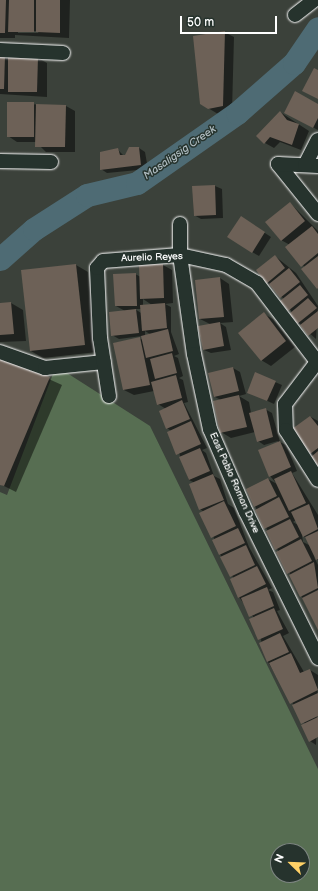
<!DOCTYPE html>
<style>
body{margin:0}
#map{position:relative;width:318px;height:891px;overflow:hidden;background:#3b413a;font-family:"Balsamiq Sans",sans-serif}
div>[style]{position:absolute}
.green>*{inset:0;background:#576e52}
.shadow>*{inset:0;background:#0007}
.river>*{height:23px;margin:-11.5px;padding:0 11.5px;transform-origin:11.5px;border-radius:11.5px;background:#4e6b74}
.building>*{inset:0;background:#6d6157}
.roads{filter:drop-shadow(0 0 1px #fff) drop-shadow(0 0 1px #fff)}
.minor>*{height:14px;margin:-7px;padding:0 7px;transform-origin:7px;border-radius:7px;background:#26332d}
span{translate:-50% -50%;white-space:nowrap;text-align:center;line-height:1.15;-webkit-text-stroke:3px #26332d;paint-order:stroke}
.street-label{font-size:10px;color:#fff}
.water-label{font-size:11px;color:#afbcc0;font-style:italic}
.north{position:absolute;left:270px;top:843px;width:40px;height:40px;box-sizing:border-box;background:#26332d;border:1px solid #7d8581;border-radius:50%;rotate:293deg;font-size:11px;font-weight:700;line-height:16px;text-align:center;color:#fff}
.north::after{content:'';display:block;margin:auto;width:14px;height:18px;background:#ffd166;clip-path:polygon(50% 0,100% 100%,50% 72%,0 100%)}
.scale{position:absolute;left:180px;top:16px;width:97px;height:18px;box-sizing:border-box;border:2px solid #fff;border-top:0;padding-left:5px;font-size:12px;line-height:14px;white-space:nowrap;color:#fff;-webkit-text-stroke:3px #26332d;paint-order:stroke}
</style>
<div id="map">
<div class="green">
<div style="clip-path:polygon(evenodd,56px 366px,150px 426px,318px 769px,318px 891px,0 891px,0 492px,7px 495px,56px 366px,278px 851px,302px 851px,302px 875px,278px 875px,278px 851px)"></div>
</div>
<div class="shadow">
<div style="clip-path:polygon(evenodd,0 0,70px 0,69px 38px,15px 35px,15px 38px,0 38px,0 0,18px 31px,39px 31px,38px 33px,18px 33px,18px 31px)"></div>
<div style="clip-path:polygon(224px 32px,234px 37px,232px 111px,218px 114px,208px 108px)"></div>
<div style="clip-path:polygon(0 56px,38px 58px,47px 63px,47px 97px,0 94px)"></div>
<div style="clip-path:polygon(8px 103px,66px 106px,75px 111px,75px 152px,46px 152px,36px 142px,17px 142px,8px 136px)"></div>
<div style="clip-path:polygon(318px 105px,318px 130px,295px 118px)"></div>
<div style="clip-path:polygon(280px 112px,309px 131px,301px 150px,280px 142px,274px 148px,265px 143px)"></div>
<div style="clip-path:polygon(139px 148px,145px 152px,148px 169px,107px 173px,101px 169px,117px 149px,125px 157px)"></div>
<div style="clip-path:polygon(215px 186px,222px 189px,223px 218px,201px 219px,194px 215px,193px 187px)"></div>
<div style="clip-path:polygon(290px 203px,318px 231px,318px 288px,290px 245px,281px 240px)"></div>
<div style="clip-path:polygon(247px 221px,271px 237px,259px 256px,252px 252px)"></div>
<div style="clip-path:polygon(275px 256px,296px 273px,318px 306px,316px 339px,298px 323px,284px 299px,267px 283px)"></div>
<div style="clip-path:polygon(76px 265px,88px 272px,97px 352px,43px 358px,31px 351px)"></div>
<div style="clip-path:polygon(evenodd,163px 265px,172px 270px,173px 303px,165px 304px,171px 307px,171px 332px,179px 354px,174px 356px,178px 358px,183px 376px,179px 378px,183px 380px,188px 402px,184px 403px,207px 448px,202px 450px,206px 453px,214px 476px,220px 479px,228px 504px,234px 508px,249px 547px,272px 588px,268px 590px,273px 592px,280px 610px,277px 611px,289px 633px,283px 636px,304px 672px,310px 670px,318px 675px,316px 745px,310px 741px,305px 724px,268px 662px,254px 618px,239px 597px,234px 579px,220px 554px,204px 512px,200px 509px,195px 483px,189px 480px,171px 431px,167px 428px,166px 409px,158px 404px,154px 391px,134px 395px,124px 390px,115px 343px,139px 338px,143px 340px,142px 336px,119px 339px,112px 335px,125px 311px,116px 306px,135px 274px,141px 277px,163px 265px,143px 299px,152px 305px,143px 306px,143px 299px,163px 265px,135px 309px,141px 309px,141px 313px,135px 309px,163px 265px,145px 331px,150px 334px,145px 336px,145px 331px)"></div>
<div style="clip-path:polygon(220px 278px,229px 284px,233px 322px,220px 323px,226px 327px,231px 350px,211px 353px,204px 350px,210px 324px,200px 319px)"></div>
<div style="clip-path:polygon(11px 303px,23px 310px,26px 341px,0 342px,0 304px)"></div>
<div style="clip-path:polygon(264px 314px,273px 319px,295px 347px,271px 366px,261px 360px)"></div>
<div style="clip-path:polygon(0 357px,62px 385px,16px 492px,0 484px)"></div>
<div style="clip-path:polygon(evenodd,233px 368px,240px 372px,246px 394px,239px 396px,249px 402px,251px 413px,265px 409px,272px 413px,280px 442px,286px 445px,297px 471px,292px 473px,318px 515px,318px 560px,314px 557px,318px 565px,318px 628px,255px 506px,268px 479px,277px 484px,270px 476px,278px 441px,264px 445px,258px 441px,255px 432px,231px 438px,221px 432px,221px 400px,215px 397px,233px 368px,296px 520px,298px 525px,293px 522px,296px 520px,233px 368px,302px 535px,306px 538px,311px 546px,303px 542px,302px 535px)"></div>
<div style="clip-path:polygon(275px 382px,282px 385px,274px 404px,248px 392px)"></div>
<div style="clip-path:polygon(311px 417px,318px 421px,318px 466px,310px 453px)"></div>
</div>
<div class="river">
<div style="left:0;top:259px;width:45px;rotate:-41.4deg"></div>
<div style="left:34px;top:229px;width:63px;rotate:-32.7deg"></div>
<div style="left:87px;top:195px;width:51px;rotate:-13.5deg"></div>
<div style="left:137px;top:183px;width:122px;rotate:-35deg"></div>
<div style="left:237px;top:113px;width:76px;rotate:-41.3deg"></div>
<div style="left:294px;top:63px;width:42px;rotate:-55.6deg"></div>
</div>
<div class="building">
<div style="clip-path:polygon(0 0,6px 0,5px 33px,0 33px)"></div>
<div style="clip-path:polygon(9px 0,34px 0,34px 32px,8px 32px)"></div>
<div style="clip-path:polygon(36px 0,60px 0,60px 33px,36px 32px)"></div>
<div style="clip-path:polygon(225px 31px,223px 106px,208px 109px,200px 104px,193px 36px)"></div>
<div style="clip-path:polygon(0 55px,5px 55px,4px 89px,0 89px)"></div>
<div style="clip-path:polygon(8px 56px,38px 57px,37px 92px,8px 92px)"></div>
<div style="clip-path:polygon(314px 68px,318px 70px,318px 99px,302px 91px)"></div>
<div style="clip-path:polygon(295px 91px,318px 104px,318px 118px,313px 128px,284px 113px)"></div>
<div style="clip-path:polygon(7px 102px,34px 102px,34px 137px,7px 137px)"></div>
<div style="clip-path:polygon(36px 104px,66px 105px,65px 147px,35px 147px)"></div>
<div style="clip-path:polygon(280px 111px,287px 120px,299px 124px,292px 145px,270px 137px,264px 144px,256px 136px)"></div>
<div style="clip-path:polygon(129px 147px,139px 147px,141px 165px,100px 170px,100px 152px,118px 148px,120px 155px,125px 155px)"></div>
<div style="clip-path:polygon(215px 185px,216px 215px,194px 216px,192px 186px)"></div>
<div style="clip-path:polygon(290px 202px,305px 221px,281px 241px,265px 222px)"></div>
<div style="clip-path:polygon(241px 216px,265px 232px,252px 253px,227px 237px)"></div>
<div style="clip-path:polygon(312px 226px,318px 234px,318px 253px,301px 267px,285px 247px)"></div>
<div style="clip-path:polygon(275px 255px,285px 268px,266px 284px,256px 270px)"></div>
<div style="clip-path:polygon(318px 256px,318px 288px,317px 289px,301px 269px)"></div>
<div style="clip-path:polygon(76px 264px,85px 345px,30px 351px,21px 270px)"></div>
<div style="clip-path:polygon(139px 264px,163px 264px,164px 298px,140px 299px)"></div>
<div style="clip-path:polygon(289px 268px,300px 282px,280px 298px,269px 284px)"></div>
<div style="clip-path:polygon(136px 273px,137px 306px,115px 306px,113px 274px)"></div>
<div style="clip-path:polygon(220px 277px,224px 317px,199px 319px,195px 280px)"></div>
<div style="clip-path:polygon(300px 285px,308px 295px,288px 311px,280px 301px)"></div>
<div style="clip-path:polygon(308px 298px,317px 308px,297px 324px,289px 314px)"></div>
<div style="clip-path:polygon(11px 302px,14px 334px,0 335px,0 303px)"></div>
<div style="clip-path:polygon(165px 303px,167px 328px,142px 331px,140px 305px)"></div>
<div style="clip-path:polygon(136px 309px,139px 333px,111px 336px,109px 312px)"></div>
<div style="clip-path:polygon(318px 311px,318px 328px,308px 336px,300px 325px)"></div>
<div style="clip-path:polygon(264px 312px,286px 341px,261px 361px,238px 333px)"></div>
<div style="clip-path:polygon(220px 322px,224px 346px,203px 350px,198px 326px)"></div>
<div style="clip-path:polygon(168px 329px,173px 351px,146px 358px,141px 336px)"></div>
<div style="clip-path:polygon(140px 337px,150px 385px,123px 390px,113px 343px)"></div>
<div style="clip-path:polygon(172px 353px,177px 373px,155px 379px,150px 359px)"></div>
<div style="clip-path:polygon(0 356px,50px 377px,4px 486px,0 485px)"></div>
<div style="clip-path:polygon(233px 367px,239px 391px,214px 397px,208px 373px)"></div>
<div style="clip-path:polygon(255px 372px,276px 381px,267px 401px,247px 393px)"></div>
<div style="clip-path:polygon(176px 375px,182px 398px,157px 405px,151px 382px)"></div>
<div style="clip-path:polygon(239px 395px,247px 427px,220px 433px,213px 401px)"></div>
<div style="clip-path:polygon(182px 400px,190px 419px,166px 429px,159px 411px)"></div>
<div style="clip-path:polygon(266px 408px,273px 437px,257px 442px,249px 413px)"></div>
<div style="clip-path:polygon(310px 416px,318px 426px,318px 448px,310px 454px,292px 429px)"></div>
<div style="clip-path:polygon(191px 421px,201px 444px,176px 455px,167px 432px)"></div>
<div style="clip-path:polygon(280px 441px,291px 467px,269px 477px,258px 450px)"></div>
<div style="clip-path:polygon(200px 448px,210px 471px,189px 480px,179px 457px)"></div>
<div style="clip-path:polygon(318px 451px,318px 467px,311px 457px)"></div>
<div style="clip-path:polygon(291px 471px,306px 503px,289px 511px,274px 479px)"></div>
<div style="clip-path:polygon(213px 474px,224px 500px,199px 510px,189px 484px)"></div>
<div style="clip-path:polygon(268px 478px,277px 496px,254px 507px,246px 489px)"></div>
<div style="clip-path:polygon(279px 497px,289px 517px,264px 529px,255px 510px)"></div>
<div style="clip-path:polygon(224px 501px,236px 526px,211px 538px,199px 513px)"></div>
<div style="clip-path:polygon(309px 504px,318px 529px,303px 537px,291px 512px)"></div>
<div style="clip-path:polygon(290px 519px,299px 537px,275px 550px,266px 531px)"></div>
<div style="clip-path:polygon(238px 528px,245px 543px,219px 555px,212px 540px)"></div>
<div style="clip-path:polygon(318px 531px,318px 559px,316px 560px,305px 537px)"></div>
<div style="clip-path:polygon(301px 539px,312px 561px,287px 574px,276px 552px)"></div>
<div style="clip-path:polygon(246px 545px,255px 565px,230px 577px,220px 557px)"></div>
<div style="clip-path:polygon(314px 562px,318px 588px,300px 597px,289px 575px)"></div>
<div style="clip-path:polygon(257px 566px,266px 584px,238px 598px,230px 579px)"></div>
<div style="clip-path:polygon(267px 587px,274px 606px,249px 617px,241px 598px)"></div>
<div style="clip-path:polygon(318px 590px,318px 630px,302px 598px)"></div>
<div style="clip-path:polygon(274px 608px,283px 629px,258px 640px,249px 619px)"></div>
<div style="clip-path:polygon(280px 633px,289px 652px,267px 662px,259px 643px)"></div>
<div style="clip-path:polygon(291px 653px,300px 673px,310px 669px,318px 690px,290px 704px,269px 663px)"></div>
<div style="clip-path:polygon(318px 693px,318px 716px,301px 724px,292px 705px)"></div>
<div style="clip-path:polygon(318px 717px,318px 737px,309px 742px,301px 725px)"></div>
</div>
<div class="roads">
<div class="minor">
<div style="left:295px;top:15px;width:24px;rotate:-38deg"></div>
<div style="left:0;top:50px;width:63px;rotate:2.7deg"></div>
<div style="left:0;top:161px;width:51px;rotate:1.1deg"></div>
<div style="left:278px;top:164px;width:64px;rotate:51.3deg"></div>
<div style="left:278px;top:164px;width:40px;rotate:2.9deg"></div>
<div style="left:305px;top:165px;width:28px;rotate:-63deg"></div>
<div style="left:180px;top:224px;width:31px;rotate:90deg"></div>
<div style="left:180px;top:255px;width:100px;rotate:82deg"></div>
<div style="left:194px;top:354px;width:77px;rotate:78deg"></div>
<div style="left:210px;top:429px;width:90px;rotate:66.6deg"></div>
<div style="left:246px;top:512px;width:163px;rotate:63.7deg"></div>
<div style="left:0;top:352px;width:48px;rotate:19.6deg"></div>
<div style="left:45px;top:368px;width:59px;rotate:-5.8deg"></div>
<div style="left:317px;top:362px;width:53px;rotate:127.3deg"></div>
<div style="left:285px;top:404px;width:26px;rotate:88deg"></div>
<div style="left:286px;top:430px;width:59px;rotate:57.4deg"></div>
<div style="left:109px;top:396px;width:59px;rotate:-98.8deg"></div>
<div style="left:100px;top:338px;width:70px;rotate:-92.5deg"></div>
<div style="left:97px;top:268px;width:9px;rotate:-49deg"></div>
<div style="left:103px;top:261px;width:77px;rotate:-4.5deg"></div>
<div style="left:180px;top:255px;width:47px;rotate:12.3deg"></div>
<div style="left:226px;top:265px;width:36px;rotate:30deg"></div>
<div style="left:257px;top:283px;width:101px;rotate:52.7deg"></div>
</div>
</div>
<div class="street-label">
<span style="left:152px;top:258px;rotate:-2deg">Aurelio Reyes</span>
<span style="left:234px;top:483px;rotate:66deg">East Pablo Roman Drive</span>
</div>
<div class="water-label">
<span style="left:180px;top:153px;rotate:-35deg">Masaligsig Creek</span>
</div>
<div class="north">N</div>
<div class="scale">50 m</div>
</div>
